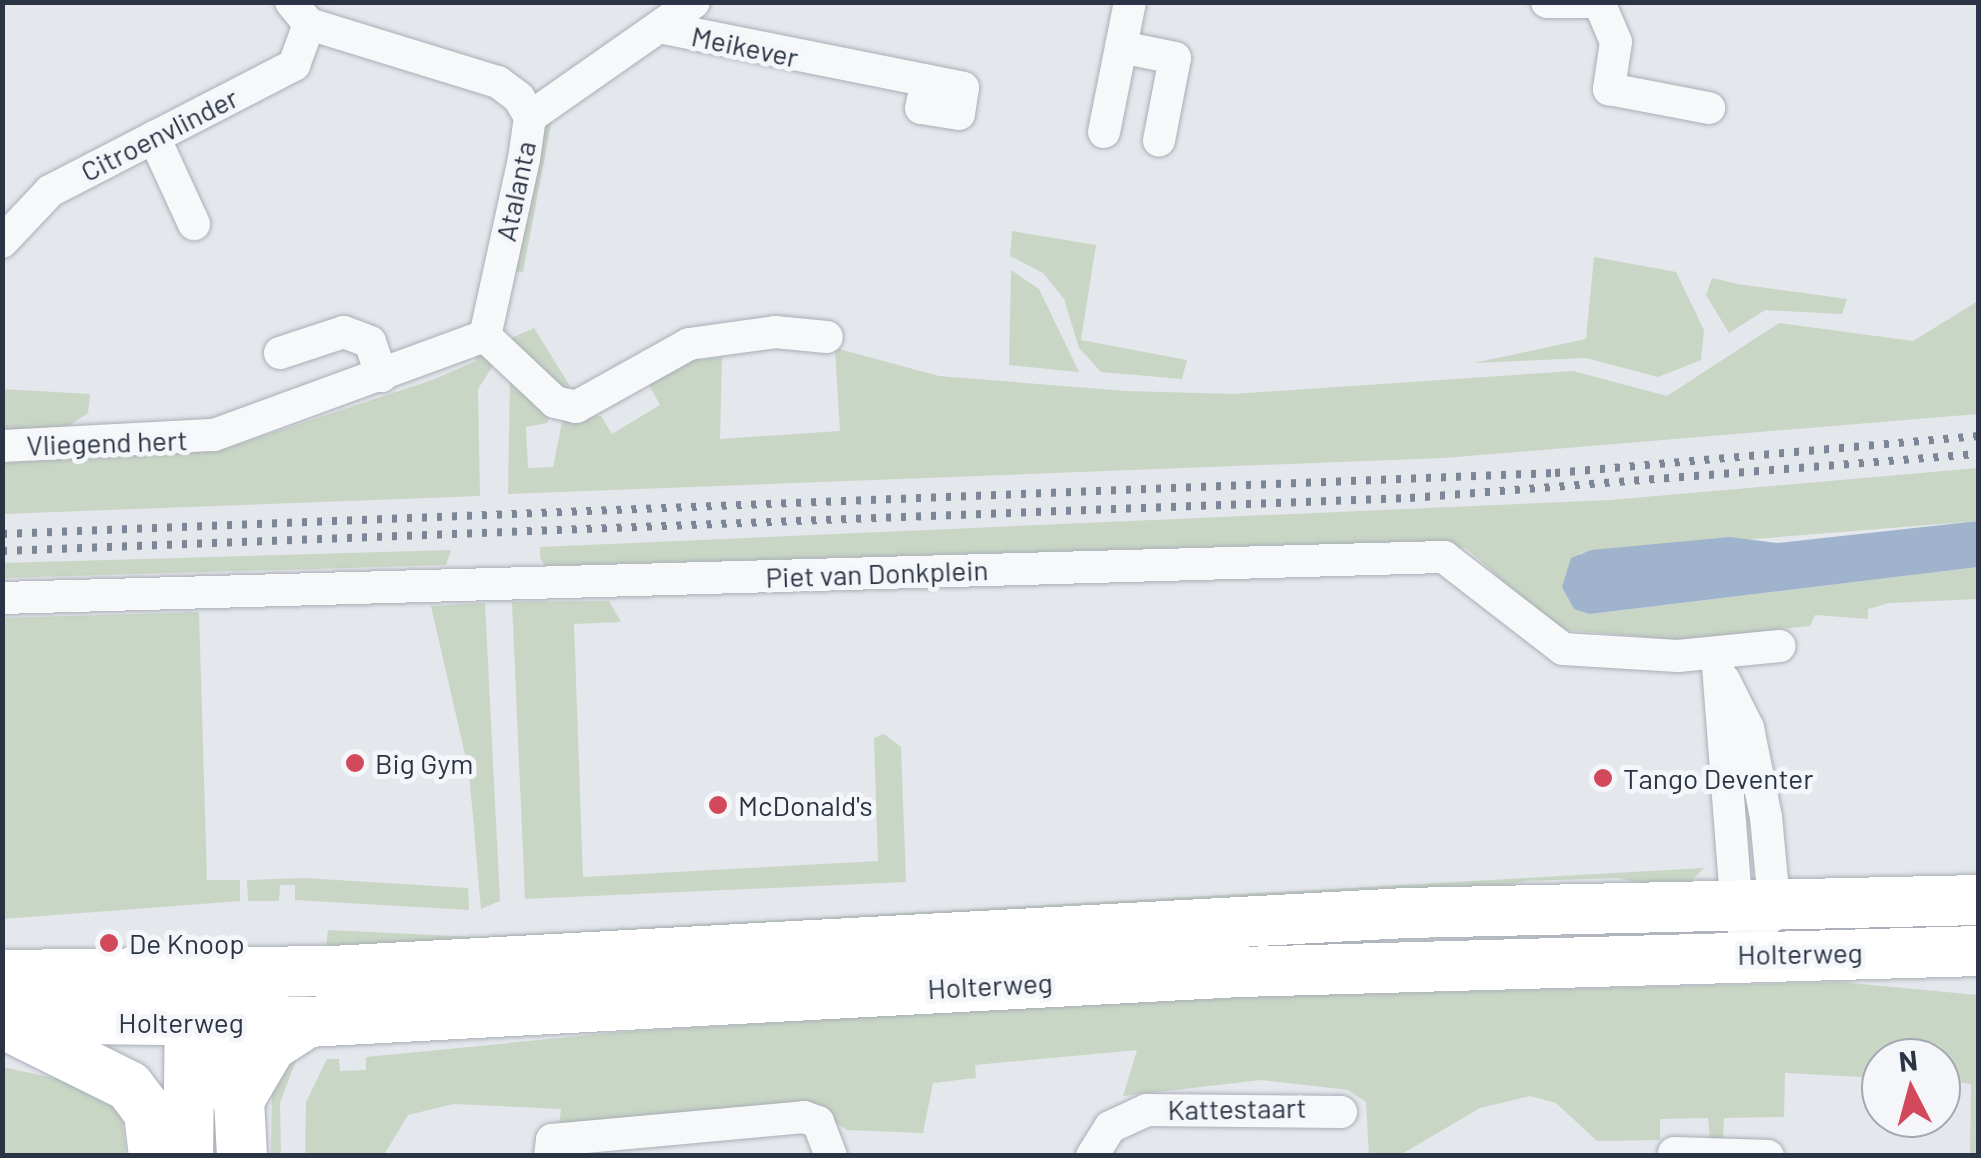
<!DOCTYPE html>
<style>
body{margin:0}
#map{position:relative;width:1981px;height:1158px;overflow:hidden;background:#e4e7ec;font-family:Barlow,sans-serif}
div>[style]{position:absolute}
.green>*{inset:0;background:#c9d6c5}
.water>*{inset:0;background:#9fb4cc}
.roads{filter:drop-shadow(0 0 2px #a9aeb7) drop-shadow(0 0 2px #a9aeb7)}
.minor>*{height:32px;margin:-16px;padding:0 16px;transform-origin:16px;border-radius:16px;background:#f7f8fa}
.primary>*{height:50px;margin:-25px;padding:0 25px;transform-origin:25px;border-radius:25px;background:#fff}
.rail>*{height:8px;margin-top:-4px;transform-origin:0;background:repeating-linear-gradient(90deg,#7d8696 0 5px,transparent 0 15px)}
.dots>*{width:28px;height:28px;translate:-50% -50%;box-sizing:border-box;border:5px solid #f4f6f9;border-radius:50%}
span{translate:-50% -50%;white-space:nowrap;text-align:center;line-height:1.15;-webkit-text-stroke:10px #f4f6f9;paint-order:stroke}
.street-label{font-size:28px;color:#2b3445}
.poi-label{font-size:28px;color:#2b3445}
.left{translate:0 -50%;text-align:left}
.frame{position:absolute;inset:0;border:5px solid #2b3445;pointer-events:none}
.north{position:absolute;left:1861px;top:1038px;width:100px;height:100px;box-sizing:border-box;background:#f4f6f9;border:2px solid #a4a8b1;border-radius:50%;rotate:354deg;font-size:28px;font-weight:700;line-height:40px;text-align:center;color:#2b3445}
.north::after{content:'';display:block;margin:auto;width:35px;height:45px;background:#d1495b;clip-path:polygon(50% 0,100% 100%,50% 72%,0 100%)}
</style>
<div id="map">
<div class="green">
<div style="clip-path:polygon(542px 119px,552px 119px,523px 272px,515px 271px)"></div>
<div style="clip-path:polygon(1012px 231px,1096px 245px,1081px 340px,1187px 360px,1182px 379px,1101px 372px,1079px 348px,1064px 299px,1043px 273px,1010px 256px)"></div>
<div style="clip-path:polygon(1594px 257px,1676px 272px,1704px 330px,1701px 360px,1658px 377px,1586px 358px,1474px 363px,1586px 339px)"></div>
<div style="clip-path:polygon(1011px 270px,1039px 289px,1079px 372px,1009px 365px)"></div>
<div style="clip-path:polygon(1712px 278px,1737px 284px,1847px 299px,1842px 314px,1765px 310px,1729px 333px,1706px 295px)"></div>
<div style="clip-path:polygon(1978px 301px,1978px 414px,1444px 458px,508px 494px,510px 380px,552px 411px,547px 423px,526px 427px,528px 468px,553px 467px,563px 417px,601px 416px,612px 434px,660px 405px,645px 378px,699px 350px,701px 360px,722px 357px,720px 439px,840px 431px,835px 348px,939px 376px,1126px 391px,1233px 394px,1573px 371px,1667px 396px,1779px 323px,1913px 341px)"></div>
<div style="clip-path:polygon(534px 328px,578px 399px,507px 340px)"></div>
<div style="clip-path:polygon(474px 351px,496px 361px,478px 389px,480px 496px,3px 514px,2px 463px,221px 450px,432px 380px,476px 361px)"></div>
<div style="clip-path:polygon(2px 389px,90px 394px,88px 413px,64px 429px,3px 431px)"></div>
<div style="clip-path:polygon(1978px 468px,1978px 521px,1580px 553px,1591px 614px,1978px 567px,1978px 599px,1889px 603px,1868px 609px,1868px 619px,1815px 615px,1810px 626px,1677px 640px,1556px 629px,1467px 549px,1437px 541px,545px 566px,540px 558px,540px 547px,1610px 500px)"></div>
<div style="clip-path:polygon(451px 550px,446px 565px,3px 578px,3px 563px)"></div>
<div style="clip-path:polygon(609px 601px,621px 622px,574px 624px,583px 877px,878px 861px,874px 738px,884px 734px,901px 747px,906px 882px,525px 899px,512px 602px)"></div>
<div style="clip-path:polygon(485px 603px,500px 901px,481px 909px,469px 772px,431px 606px)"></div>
<div style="clip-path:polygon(199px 612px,207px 880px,240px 880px,240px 901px,3px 919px,3px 618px)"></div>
<div style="clip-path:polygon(1704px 868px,1687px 885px,1665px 888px,1618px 878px,1524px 881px,1474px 895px,325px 956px,328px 930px,476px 937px)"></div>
<div style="clip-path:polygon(304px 878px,468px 888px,469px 910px,295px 900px,295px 885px,280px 885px,279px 901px,248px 901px,247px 880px)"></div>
<div style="clip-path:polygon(1839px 982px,1978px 995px,1978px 1155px,1970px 1155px,1971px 1084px,1941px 1079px,1941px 1058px,1881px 1058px,1881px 1078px,1785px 1073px,1784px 1117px,1724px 1118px,1723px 1139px,1710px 1138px,1708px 1118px,1660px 1119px,1660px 1140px,1597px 1141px,1556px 1103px,1530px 1096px,1480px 1108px,1400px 1155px,1369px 1156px,1366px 1102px,1348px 1090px,1261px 1080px,1123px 1096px,1137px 1050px,975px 1065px,976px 1078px,933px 1083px,923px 1133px,847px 1130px,805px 1103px,559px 1125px,561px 1109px,454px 1104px,408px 1115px,384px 1155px,305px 1156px,306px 1102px,327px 1059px,339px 1059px,340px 1071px,366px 1070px,366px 1057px,621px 1032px,1144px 999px)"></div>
<div style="clip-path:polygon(299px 1052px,280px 1103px,281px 1155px,271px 1156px,272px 1079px)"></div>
<div style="clip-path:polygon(2px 1067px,87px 1085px,121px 1107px,126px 1155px,3px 1155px)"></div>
</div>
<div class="water">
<div style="clip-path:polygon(1978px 521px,1978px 567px,1590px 614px,1574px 609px,1562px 587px,1571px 558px,1591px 550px,1730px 537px,1777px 543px)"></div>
</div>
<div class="roads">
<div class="minor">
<div style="left:291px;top:2px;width:28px;rotate:51deg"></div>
<div style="left:309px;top:24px;width:198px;rotate:17.1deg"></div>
<div style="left:498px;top:82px;width:26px;rotate:37deg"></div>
<div style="left:519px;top:98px;width:22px;rotate:60deg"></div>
<div style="left:530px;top:117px;width:42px;rotate:98.1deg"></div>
<div style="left:524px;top:159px;width:181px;rotate:102.4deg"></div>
<div style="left:1547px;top:2px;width:41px"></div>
<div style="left:1599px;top:2px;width:43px;rotate:67deg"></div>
<div style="left:1616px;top:42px;width:48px;rotate:98.5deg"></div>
<div style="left:1609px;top:89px;width:102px;rotate:10.8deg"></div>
<div style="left:659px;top:27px;width:310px;rotate:11.3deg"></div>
<div style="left:963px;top:88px;width:26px;rotate:99deg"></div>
<div style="left:959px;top:114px;width:38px;rotate:-171deg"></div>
<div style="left:921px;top:108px;width:28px;rotate:-77deg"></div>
<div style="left:1121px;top:47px;width:55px;rotate:11.5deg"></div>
<div style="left:1175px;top:58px;width:84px;rotate:101deg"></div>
<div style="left:530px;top:117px;width:200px;rotate:-35deg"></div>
<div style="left:1104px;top:132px;width:133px;rotate:-78.7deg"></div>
<div style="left:154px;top:137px;width:96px;rotate:65.3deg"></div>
<div style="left:2px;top:242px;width:70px;rotate:-46.7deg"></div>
<div style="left:50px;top:191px;width:275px;rotate:-27.3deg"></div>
<div style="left:294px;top:65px;width:44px;rotate:-69.9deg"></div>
<div style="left:485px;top:336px;width:96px;rotate:43.3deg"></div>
<div style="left:555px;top:402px;width:22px;rotate:13deg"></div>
<div style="left:576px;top:407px;width:129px;rotate:-29.1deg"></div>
<div style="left:689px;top:344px;width:87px;rotate:-7.9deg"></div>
<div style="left:775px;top:332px;width:52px;rotate:5.5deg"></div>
<div style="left:280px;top:353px;width:67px;rotate:-18.2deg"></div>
<div style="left:344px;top:332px;width:28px;rotate:21deg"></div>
<div style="left:370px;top:342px;width:36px;rotate:71deg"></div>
<div style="left:2px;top:446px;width:212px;rotate:-3deg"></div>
<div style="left:214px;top:435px;width:289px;rotate:-20.1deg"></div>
<div style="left:2px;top:598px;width:1443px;rotate:-1.63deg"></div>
<div style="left:1444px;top:557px;width:150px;rotate:37.7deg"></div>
<div style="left:1563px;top:649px;width:115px;rotate:3.5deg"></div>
<div style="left:1678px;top:656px;width:102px;rotate:-5.6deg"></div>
<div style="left:1717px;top:653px;width:250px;rotate:85.6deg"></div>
<div style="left:1736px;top:902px;width:54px;rotate:73.9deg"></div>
<div style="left:1724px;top:680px;width:54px;rotate:63.4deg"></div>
<div style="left:1748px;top:728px;width:91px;rotate:78.6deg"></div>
<div style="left:1766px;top:817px;width:85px;rotate:84.6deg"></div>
<div style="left:1774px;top:902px;width:22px;rotate:114deg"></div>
<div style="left:1674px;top:1153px;width:94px;rotate:1.8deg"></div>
<div style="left:550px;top:1156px;width:16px;rotate:-83deg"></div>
<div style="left:552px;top:1140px;width:253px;rotate:-5.2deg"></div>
<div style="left:804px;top:1117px;width:15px;rotate:20deg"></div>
<div style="left:818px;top:1122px;width:36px;rotate:69deg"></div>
<div style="left:1092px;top:1156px;width:34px;rotate:-58deg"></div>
<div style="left:1110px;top:1127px;width:41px;rotate:-24.7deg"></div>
<div style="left:1147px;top:1110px;width:194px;rotate:0.6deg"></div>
</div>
<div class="primary">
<div style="left:2px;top:975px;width:330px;rotate:-0.7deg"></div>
<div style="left:332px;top:971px;width:1077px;rotate:-3.09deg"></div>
<div style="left:1407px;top:913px;width:571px;rotate:-1.3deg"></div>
<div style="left:210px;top:991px;width:34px;rotate:69deg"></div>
<div style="left:222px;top:1023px;width:58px;rotate:88deg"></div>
<div style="left:224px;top:1081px;width:24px;rotate:52deg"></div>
<div style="left:239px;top:1100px;width:56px;rotate:86.9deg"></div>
<div style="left:2px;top:1018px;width:306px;rotate:0.7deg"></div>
<div style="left:308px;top:1022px;width:934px;rotate:-3.07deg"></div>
<div style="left:1241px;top:972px;width:737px;rotate:-1.63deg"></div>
<div style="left:2px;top:1023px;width:142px;rotate:26.4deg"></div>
<div style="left:129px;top:1086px;width:34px;rotate:53deg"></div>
<div style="left:149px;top:1113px;width:43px;rotate:83.4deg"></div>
<div style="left:239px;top:1100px;width:63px;rotate:-59.3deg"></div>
<div style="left:271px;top:1046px;width:44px;rotate:-33deg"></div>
<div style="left:188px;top:1156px;width:140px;rotate:-89.2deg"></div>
</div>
</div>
<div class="rail">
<div style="left:2px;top:534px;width:1554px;rotate:-2.25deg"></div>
<div style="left:1555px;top:473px;width:425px;rotate:-5deg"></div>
<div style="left:2px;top:551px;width:1409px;rotate:-2.16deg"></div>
<div style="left:1410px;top:498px;width:570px;rotate:-4.43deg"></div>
</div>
<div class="dots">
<div style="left:355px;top:763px;background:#d1495b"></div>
<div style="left:1603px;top:778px;background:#d1495b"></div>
<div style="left:718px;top:805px;background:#d1495b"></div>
<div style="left:109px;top:943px;background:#d1495b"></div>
</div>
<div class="street-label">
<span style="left:745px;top:46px;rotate:12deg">Meikever</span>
<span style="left:159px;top:134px;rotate:-27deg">Citroenvlinder</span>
<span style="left:515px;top:191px;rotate:-78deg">Atalanta</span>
<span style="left:107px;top:442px;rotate:-2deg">Vliegend hert</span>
<span style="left:877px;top:573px;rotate:-2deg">Piet van Donkplein</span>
<span style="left:1800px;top:953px;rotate:-1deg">Holterweg</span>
<span style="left:990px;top:985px;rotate:-3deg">Holterweg</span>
<span style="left:181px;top:1022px">Holterweg</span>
<span style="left:1237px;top:1108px;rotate:-1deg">Kattestaart</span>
</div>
<div class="poi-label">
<span class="left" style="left:375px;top:763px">Big Gym</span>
<span class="left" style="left:1623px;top:778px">Tango Deventer</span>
<span class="left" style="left:738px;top:805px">McDonald's</span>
<span class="left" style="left:129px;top:943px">De Knoop</span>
</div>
<div class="frame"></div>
<div class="north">N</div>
</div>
